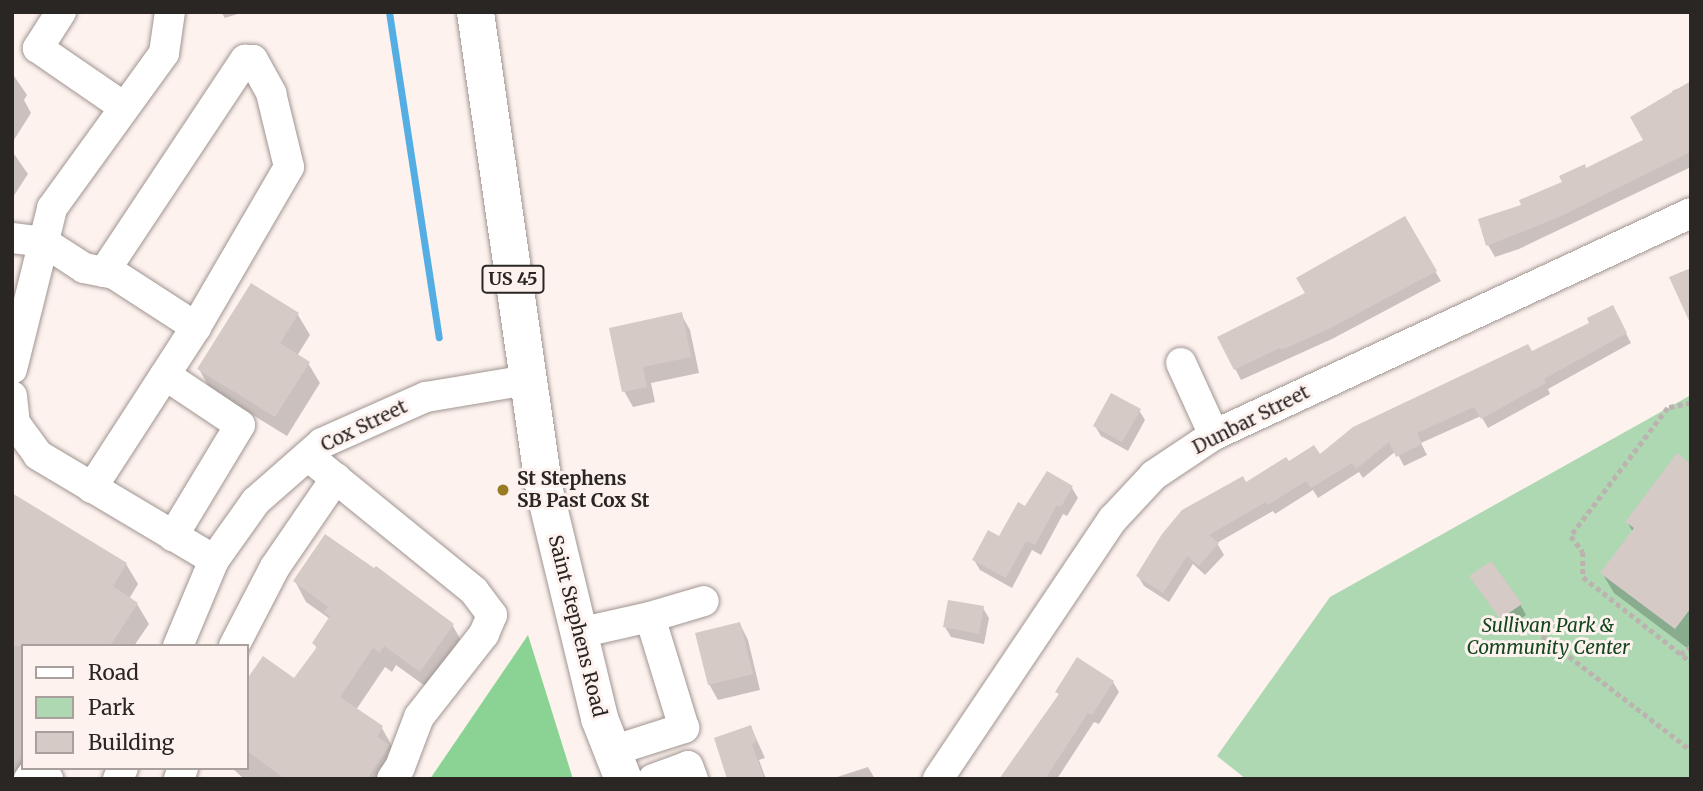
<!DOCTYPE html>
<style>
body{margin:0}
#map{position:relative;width:1703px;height:791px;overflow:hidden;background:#fdf2ee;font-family:Merriweather,serif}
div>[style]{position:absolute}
.green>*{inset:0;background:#add8b2}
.forest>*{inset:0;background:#8ad394}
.shadow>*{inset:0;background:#0003}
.stream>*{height:7px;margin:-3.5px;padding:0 3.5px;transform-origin:3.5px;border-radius:3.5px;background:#55aee3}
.building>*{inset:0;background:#d5cac6}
.path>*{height:4.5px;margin-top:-2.25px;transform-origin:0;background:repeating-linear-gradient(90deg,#bcb3b0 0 5px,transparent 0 8.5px)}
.roads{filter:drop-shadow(0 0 2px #a09591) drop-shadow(0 0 2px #a09591)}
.minor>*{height:30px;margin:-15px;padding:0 15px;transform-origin:15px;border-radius:15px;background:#fff}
.major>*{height:37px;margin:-18.5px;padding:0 18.5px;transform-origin:18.5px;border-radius:18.5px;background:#fff}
.dots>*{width:19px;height:19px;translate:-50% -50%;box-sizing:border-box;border:4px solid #fdf2ee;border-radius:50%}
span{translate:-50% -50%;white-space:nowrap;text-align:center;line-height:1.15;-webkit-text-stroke:6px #fdf2ee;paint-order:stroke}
.shield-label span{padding:2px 5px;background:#fdf2ee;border:2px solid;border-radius:5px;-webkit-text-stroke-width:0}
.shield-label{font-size:18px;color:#2a2624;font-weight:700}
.street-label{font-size:19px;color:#2a2624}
.poi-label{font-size:19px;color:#2a2624;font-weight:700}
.left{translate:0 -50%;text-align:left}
.park-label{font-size:19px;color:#12461e;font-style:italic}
.frame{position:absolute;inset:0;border:14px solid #2a2624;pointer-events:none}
.legend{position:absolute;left:21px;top:644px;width:228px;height:126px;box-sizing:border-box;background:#fdf2ee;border:2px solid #a9a09d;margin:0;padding:9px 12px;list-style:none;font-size:21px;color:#2a2624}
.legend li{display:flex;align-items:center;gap:14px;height:35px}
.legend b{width:35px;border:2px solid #a9a09d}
</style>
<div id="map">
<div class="green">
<div style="clip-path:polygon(1691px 395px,1691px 779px,1246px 779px,1217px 756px,1330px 597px)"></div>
</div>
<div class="forest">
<div style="clip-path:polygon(528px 635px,573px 779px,430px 779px)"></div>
</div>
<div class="shadow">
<div style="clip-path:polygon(221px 12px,244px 12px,225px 18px)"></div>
<div style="clip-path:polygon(12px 73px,27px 95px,24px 100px,31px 113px,12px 143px)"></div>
<div style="clip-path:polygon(1691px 83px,1691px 167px,1519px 249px,1495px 257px,1488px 245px,1524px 206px,1586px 170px,1645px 141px,1674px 94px,1672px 91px)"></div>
<div style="clip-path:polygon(12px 151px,28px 174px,13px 197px,12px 197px)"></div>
<div style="clip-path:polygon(1404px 219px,1441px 281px,1332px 339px,1241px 380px,1219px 338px,1308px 294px)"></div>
<div style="clip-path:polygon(251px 285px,298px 315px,310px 335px,297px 356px,308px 363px,320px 383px,287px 436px,210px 389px,199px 369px)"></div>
<div style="clip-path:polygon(681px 314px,690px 330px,699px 373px,651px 383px,655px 402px,633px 407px,624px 391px)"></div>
<div style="clip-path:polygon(1618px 318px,1631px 343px,1548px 389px,1550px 394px,1488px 428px,1481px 416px,1421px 443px,1427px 455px,1404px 466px,1396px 451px,1363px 478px,1359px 472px,1318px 498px,1313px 490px,1275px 514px,1273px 511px,1217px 543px,1224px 555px,1205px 575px,1193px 564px,1169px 602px,1144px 586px,1138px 576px,1246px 485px,1288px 463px,1320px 456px,1532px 353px)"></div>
<div style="clip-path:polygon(1139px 410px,1145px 420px,1128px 451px,1101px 436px,1095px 426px)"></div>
<div style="clip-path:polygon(1691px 466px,1691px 643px,1687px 648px,1614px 593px,1602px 573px,1633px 532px,1627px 522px)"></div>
<div style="clip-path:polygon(1047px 473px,1072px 488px,1078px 498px,1067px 516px,1063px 514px,1041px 555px,1032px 550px,1012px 588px,980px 570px,974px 560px,1000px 539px,1026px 509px)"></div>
<div style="clip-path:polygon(12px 495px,126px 564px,138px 584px,129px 599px,137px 604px,149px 624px,134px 646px,23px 646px,25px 779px,12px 771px)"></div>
<div style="clip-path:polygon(295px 581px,453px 626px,464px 646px,432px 691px,396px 665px,392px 672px,385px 667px,356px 710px,382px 728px,393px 748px,391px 779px,244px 779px,232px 768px,247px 768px,247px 682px,263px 659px,295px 681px,317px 649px,314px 643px,330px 619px,306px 602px)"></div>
<div style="clip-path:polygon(1478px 587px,1520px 604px,1526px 615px,1508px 628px)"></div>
<div style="clip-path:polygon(983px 608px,989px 618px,984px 644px,951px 637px,945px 627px)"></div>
<div style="clip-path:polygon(740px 624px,748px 640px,760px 690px,718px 700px,709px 684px)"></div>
<div style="clip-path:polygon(1113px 682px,1119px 692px,1099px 724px,1094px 722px,1057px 779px,1002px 779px,1060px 696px,1057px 692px)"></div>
<div style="clip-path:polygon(751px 727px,765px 758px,759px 760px,766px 779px,729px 779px)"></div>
<div style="clip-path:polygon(868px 767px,875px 779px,831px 779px)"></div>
</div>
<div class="stream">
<div style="left:389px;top:12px;width:329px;rotate:81.3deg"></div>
</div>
<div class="building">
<div style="clip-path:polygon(1691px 81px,1691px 152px,1557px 218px,1486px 246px,1478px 219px,1521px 205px,1519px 200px,1562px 182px,1559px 176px,1585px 164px,1586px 168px,1643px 140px,1630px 117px)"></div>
<div style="clip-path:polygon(1405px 216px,1437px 271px,1327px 330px,1281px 350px,1280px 348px,1234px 370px,1217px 337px,1305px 293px,1296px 278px)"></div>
<div style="clip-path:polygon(1691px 268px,1691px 325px,1669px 277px)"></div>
<div style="clip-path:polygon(251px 283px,299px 313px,280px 343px,310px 362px,275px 417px,197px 369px)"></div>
<div style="clip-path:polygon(1613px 305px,1627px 333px,1544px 379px,1546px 383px,1481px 419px,1474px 407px,1417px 433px,1422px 444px,1396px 457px,1389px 442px,1356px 469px,1352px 463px,1311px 488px,1306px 481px,1268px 505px,1266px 502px,1209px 535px,1219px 543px,1199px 566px,1187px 556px,1163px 593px,1136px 576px,1162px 534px,1182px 510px,1243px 476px,1246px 482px,1286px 457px,1289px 461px,1314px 445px,1320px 454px,1353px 427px,1528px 344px,1532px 351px,1589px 323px,1587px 318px)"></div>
<div style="clip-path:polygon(682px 312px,691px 357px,643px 367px,647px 387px,622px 392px,609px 328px)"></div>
<div style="clip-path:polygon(1111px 393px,1141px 409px,1122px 442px,1093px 426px)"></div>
<div style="clip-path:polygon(1677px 453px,1691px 464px,1691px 608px,1675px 629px,1600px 573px,1634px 528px,1625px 522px)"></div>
<div style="clip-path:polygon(1047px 471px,1073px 486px,1061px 507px,1057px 505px,1035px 545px,1026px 541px,1006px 578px,972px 560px,988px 530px,999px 536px,1018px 502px,1025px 506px)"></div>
<div style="clip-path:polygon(12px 493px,127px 563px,113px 586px,138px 603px,110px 646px,12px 646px)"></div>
<div style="clip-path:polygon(325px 534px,374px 568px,376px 566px,454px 624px,420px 672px,384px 646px,380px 653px,373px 648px,340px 697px,383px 726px,377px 737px,390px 745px,367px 779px,285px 779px,247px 751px,247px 679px,263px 656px,294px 678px,317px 647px,312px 643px,330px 616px,324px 612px,328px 607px,293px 581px)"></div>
<div style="clip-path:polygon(1491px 561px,1522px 604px,1500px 619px,1469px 576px)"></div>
<div style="clip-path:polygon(948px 600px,984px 606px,979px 634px,943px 627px)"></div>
<div style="clip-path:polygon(740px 622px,753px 674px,708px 685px,695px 633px)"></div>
<div style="clip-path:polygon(1077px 657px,1114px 681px,1092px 715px,1088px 713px,1045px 779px,999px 779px,1059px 694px,1055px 692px)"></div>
<div style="clip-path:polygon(751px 725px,757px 742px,752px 744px,764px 779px,727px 779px,714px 738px)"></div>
</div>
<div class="path">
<div style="left:1691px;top:403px;width:24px;rotate:168deg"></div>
<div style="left:1668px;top:408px;width:161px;rotate:127.2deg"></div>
<div style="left:1571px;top:536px;width:20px;rotate:53deg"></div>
<div style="left:1583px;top:552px;width:25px;rotate:90deg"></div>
<div style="left:1583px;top:577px;width:137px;rotate:38.2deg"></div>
<div style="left:1522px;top:620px;width:213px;rotate:37.6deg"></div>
<div style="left:1680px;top:654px;width:13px;rotate:-32deg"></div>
</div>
<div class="roads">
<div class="minor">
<div style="left:61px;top:12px;width:43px;rotate:122.6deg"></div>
<div style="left:38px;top:48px;width:104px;rotate:34.5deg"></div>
<div style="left:12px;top:238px;width:32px;rotate:7deg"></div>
<div style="left:44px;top:242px;width:48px;rotate:33deg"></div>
<div style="left:84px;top:268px;width:31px;rotate:11deg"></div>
<div style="left:114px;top:274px;width:98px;rotate:32.9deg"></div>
<div style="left:196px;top:327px;width:192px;rotate:122.9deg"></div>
<div style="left:104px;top:272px;width:255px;rotate:-56.4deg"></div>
<div style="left:245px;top:60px;width:8px"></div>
<div style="left:253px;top:60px;width:38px;rotate:61deg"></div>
<div style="left:271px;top:93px;width:76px;rotate:76.3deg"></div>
<div style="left:289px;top:167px;width:185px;rotate:120.2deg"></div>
<div style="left:1181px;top:363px;width:79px;rotate:65.4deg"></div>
<div style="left:12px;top:369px;width:166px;rotate:-76deg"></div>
<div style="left:52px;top:208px;width:191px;rotate:-54.1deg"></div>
<div style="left:164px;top:53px;width:41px;rotate:-81.7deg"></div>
<div style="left:165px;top:375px;width:90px;rotate:33.7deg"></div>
<div style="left:240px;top:425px;width:130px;rotate:121.1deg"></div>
<div style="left:12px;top:396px;width:27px;rotate:84deg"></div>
<div style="left:15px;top:423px;width:39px;rotate:54deg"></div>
<div style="left:38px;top:455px;width:205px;rotate:30.8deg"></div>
<div style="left:308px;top:456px;width:214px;rotate:39.1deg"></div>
<div style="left:474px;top:591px;width:30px;rotate:53deg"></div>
<div style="left:492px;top:615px;width:21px;rotate:113deg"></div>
<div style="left:484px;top:634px;width:105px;rotate:128.1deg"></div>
<div style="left:419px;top:717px;width:53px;rotate:110.8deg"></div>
<div style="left:400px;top:767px;width:14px;rotate:124deg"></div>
<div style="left:579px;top:633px;width:73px;rotate:-12.7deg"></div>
<div style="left:650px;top:617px;width:56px;rotate:-16.5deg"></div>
<div style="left:178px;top:646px;width:93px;rotate:-67.3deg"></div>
<div style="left:214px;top:560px;width:72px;rotate:-54.6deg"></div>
<div style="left:256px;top:501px;width:88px;rotate:-41.3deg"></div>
<div style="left:322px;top:443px;width:114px;rotate:-23.9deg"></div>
<div style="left:426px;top:397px;width:103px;rotate:-9.5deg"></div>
<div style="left:234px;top:646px;width:89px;rotate:-62.6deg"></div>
<div style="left:275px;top:567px;width:108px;rotate:-55.6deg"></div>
<div style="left:612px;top:751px;width:76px;rotate:-17.7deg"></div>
<div style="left:684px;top:728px;width:116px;rotate:-107deg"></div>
<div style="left:29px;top:779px;width:9px;rotate:-54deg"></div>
<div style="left:34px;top:772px;width:16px;rotate:27deg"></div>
<div style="left:118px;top:779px;width:12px;rotate:-66deg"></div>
<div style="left:179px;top:779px;width:12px;rotate:-70deg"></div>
<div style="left:653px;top:779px;width:37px;rotate:-20deg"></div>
<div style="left:688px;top:766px;width:14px;rotate:69deg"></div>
<div style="left:938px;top:779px;width:313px;rotate:-56.1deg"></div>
<div style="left:1113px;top:519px;width:60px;rotate:-47deg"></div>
<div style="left:1154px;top:475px;width:72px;rotate:-33.7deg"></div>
<div style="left:1214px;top:435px;width:526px;rotate:-24.96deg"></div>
</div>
<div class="major">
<div style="left:475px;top:12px;width:483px;rotate:81.8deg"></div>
<div style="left:544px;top:490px;width:235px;rotate:76.4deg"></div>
<div style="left:599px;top:718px;width:66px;rotate:68.5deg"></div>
</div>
</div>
<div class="dots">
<div style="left:503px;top:490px;background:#987b24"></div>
</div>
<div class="shield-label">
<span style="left:513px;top:279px">US 45</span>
</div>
<div class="street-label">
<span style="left:1251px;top:420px;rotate:-27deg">Dunbar Street</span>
<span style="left:364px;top:426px;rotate:-26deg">Cox Street</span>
<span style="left:577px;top:626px;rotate:76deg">Saint Stephens Road</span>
</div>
<div class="poi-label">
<span class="left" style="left:517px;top:490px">St Stephens<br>SB Past Cox St</span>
</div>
<div class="park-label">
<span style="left:1548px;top:637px">Sullivan Park &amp;<br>Community Center</span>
</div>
<div class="frame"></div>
<ul class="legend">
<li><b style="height:9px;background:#fff"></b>Road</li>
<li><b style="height:19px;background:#add8b2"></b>Park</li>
<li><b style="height:19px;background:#d5cac6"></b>Building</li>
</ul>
</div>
